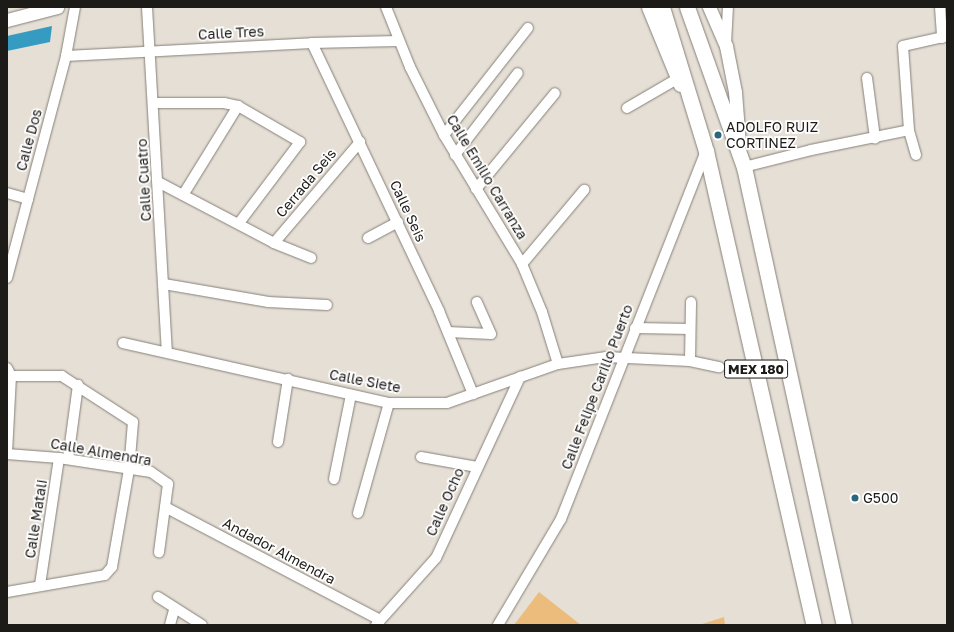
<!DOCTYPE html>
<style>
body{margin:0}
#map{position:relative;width:954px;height:632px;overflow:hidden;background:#e6dfd6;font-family:"Golos Text",sans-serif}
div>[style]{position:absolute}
.green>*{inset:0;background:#ecbc7d}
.water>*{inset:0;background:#369bc0}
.roads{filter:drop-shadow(0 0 1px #868078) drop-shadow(0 0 1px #868078)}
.minor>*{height:10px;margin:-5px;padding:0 5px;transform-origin:5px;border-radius:5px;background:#fff}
.major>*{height:13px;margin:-6.5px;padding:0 6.5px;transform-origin:6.5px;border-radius:6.5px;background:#fff}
.highway>*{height:15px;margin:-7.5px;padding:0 7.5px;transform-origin:7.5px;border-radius:7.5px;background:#fff}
.dots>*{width:11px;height:11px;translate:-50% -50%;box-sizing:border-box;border:2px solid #fff;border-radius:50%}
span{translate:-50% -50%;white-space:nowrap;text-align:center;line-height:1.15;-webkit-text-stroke:3.5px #fff;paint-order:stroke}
.shield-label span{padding:1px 3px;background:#fff;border:1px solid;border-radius:3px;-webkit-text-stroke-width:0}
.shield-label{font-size:13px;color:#1d1b18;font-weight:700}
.street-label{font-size:14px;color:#1d1b18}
.poi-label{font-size:14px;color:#1d1b18}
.left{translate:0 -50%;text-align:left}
.frame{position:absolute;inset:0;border:8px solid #1d1b18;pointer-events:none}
</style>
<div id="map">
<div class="green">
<div style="clip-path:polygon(539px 592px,581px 625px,514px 625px)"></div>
<div style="clip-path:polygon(724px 617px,725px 625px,699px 625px)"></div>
</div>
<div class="water">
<div style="clip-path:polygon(52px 26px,50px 42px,7px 51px,7px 36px)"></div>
</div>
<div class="roads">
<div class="minor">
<div style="left:147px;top:7px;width:345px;rotate:86.7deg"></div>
<div style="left:386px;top:7px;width:65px;rotate:68.2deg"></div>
<div style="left:410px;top:67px;width:76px;rotate:63.4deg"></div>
<div style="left:444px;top:135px;width:151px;rotate:58.8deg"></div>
<div style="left:522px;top:264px;width:52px;rotate:67.4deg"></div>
<div style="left:542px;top:312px;width:54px;rotate:72.9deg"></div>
<div style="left:940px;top:7px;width:31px;rotate:86deg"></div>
<div style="left:312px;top:43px;width:297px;rotate:64.6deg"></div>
<div style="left:439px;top:311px;width:90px;rotate:67.7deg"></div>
<div style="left:726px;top:44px;width:37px;rotate:-87deg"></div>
<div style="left:66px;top:56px;width:246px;rotate:-3deg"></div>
<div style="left:312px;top:43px;width:86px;rotate:-1.3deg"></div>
<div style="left:867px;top:78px;width:61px;rotate:82.4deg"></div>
<div style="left:154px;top:103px;width:70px"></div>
<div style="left:224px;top:103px;width:14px;rotate:12deg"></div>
<div style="left:238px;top:106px;width:72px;rotate:30.1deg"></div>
<div style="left:300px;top:142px;width:101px;rotate:127deg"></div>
<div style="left:627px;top:108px;width:58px;rotate:-30.1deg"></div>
<div style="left:444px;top:135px;width:136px;rotate:-51.9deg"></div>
<div style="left:455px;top:155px;width:103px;rotate:-52.5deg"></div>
<div style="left:916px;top:155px;width:26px;rotate:-106deg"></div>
<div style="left:909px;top:130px;width:84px;rotate:-94.1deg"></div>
<div style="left:903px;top:46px;width:45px;rotate:-12.8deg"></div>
<div style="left:744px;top:167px;width:69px;rotate:-14.2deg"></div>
<div style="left:811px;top:150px;width:100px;rotate:-11.5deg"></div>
<div style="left:158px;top:182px;width:131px;rotate:27.7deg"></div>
<div style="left:274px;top:243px;width:40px;rotate:22deg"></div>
<div style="left:476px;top:189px;width:124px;rotate:-50.5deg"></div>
<div style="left:7px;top:193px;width:22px;rotate:16deg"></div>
<div style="left:183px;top:195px;width:105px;rotate:-58.3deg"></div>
<div style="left:368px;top:238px;width:34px;rotate:-28deg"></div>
<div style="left:274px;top:243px;width:133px;rotate:-49.6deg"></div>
<div style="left:522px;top:264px;width:97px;rotate:-50deg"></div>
<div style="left:7px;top:278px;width:230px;rotate:-75.1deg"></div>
<div style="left:66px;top:56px;width:50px;rotate:-79.6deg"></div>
<div style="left:164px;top:284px;width:106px;rotate:9.8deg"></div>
<div style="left:268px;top:302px;width:59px;rotate:2.9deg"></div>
<div style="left:635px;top:328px;width:55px;rotate:1deg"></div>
<div style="left:448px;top:332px;width:43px;rotate:2.7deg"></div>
<div style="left:491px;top:334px;width:35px;rotate:-114deg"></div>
<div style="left:123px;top:343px;width:273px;rotate:12.7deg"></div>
<div style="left:389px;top:403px;width:58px"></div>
<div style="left:447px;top:403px;width:118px;rotate:-19.4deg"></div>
<div style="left:558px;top:364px;width:49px;rotate:-8.3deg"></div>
<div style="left:606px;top:357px;width:84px;rotate:2.7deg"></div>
<div style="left:690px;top:361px;width:30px;rotate:12deg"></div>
<div style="left:690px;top:361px;width:59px;rotate:-89deg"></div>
<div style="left:7px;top:368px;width:9px;rotate:63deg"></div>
<div style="left:11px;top:376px;width:77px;rotate:93deg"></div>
<div style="left:278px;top:442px;width:64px;rotate:-81deg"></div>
<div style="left:7px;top:454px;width:52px;rotate:4.4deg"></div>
<div style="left:59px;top:458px;width:93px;rotate:8.7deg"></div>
<div style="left:151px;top:472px;width:21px;rotate:35deg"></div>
<div style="left:168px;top:484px;width:69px;rotate:97.5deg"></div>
<div style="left:421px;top:457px;width:57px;rotate:10.1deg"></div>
<div style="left:68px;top:459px;width:75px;rotate:-82.3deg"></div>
<div style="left:334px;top:479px;width:86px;rotate:-78.6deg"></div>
<div style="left:165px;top:507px;width:243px;rotate:27.7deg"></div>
<div style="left:358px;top:513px;width:114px;rotate:-74.3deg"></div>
<div style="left:40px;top:585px;width:128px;rotate:-81.5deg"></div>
<div style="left:7px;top:592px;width:99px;rotate:-9.8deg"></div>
<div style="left:105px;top:575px;width:11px;rotate:-49deg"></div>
<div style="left:112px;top:567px;width:98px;rotate:-80.1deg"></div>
<div style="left:129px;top:470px;width:48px;rotate:-85.2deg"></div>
<div style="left:133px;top:422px;width:85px;rotate:-147.1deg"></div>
<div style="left:62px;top:376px;width:51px;rotate:180deg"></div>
<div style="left:158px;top:597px;width:52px;rotate:32.5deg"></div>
<div style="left:170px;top:625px;width:16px;rotate:-75deg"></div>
<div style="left:376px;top:625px;width:90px;rotate:-48.2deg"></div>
<div style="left:436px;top:558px;width:200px;rotate:-65.1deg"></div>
<div style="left:498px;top:625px;width:123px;rotate:-59.3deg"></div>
<div style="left:561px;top:519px;width:396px;rotate:-68.5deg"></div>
</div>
<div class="major">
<div style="left:648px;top:7px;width:84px;rotate:67.7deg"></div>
<div style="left:709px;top:7px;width:43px;rotate:66.4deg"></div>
<div style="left:726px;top:46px;width:47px;rotate:78.9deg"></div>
<div style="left:735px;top:92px;width:52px;rotate:85.6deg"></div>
<div style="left:7px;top:20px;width:52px;rotate:-14.6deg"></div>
</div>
<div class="highway">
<div style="left:662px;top:7px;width:151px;rotate:73deg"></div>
<div style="left:706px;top:151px;width:486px;rotate:77.2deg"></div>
<div style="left:687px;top:7px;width:170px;rotate:70.4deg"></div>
<div style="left:744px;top:167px;width:469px;rotate:77.7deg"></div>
</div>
</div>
<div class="dots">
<div style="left:718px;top:135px;background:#2a667d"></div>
<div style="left:855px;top:498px;background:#2a667d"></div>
</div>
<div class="shield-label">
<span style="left:756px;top:369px">MEX 180</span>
</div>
<div class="street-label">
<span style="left:231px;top:33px;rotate:-3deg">Calle Tres</span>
<span style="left:29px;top:140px;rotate:-75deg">Calle Dos</span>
<span style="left:487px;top:177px;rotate:59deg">Calle Emilio Carranza</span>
<span style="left:144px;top:180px;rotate:-93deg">Calle Cuatro</span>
<span style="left:306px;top:183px;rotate:-50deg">Cerrada Seis</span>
<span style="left:408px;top:211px;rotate:65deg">Calle Seis</span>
<span style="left:365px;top:381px;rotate:11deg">Calle Siete</span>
<span style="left:597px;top:387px;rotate:-69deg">Calle Felipe Carillo Puerto</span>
<span style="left:101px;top:452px;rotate:10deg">Calle Almendra</span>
<span style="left:445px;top:502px;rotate:-66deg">Calle Ocho</span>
<span style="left:36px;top:519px;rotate:-81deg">Calle Matali</span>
<span style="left:279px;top:551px;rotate:28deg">Andador Almendra</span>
</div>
<div class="poi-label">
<span class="left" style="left:726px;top:135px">ADOLFO RUIZ<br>CORTINEZ</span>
<span class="left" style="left:863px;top:498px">G500</span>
</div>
<div class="frame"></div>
</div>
